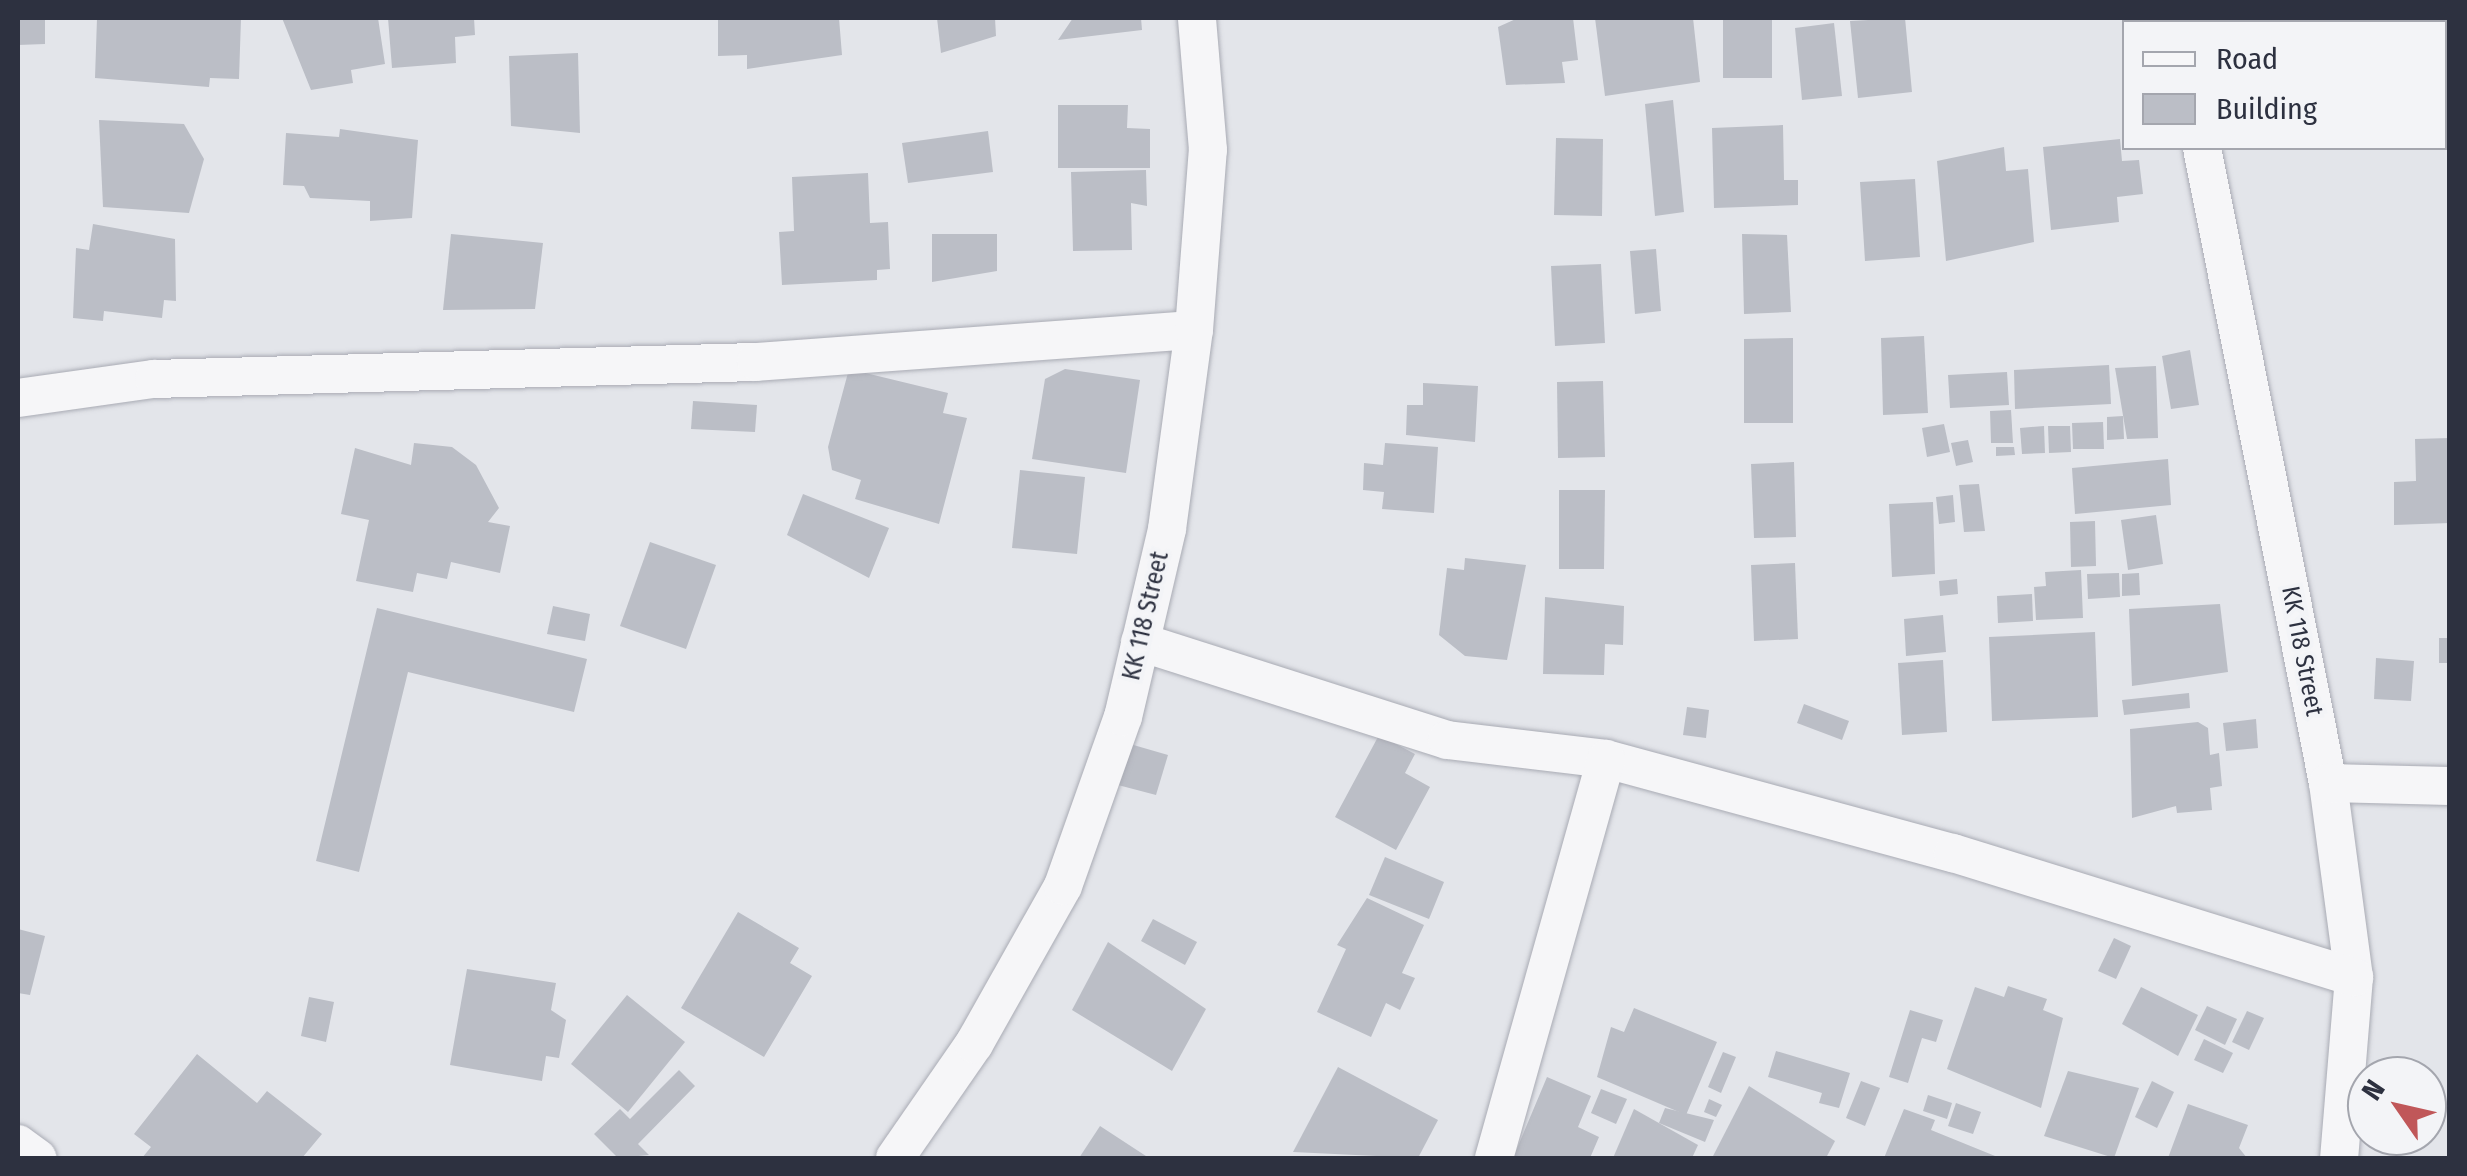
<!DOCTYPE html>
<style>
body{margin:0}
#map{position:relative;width:2467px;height:1176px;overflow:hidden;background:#e3e5ea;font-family:"Fira Sans Condensed",sans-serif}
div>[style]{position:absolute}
.building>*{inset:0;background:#bbbec6}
.roads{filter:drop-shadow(0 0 2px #a9abb4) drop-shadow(0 0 2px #a9abb4)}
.minor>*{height:38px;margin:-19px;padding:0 19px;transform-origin:19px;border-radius:19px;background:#f6f6f8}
span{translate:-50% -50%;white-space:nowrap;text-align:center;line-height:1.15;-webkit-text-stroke:8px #f3f4f7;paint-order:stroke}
.street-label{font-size:25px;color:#2d3140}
.frame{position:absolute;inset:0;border:20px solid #2d3140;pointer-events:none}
.legend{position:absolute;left:2122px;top:20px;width:325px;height:130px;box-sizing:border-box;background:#f3f4f7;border:2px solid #a4a6ae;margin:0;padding:12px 18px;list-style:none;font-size:30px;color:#2d3140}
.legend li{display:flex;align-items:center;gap:20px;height:50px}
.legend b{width:50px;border:2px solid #a4a6ae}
.north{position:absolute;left:2347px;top:1056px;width:100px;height:100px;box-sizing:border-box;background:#f3f4f7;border:2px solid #a4a6ae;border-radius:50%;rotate:304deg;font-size:28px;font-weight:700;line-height:40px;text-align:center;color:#2d3140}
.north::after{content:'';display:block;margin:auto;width:35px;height:45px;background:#c05759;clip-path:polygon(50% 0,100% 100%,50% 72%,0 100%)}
</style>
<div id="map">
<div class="building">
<div style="clip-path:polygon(18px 18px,45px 18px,45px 44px,18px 45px)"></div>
<div style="clip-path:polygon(97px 18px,241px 18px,239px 79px,210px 78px,209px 87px,95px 78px)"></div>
<div style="clip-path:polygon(282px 18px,378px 18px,385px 64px,351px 70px,353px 83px,311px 90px)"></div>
<div style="clip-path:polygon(388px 18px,474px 18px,475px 35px,455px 37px,456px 63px,392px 68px)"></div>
<div style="clip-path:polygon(718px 18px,839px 18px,842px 55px,747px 69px,747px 55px,718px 56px)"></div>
<div style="clip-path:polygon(937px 18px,995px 18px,996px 36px,941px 53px)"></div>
<div style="clip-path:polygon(1073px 18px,1141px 18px,1142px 30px,1058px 40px)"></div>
<div style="clip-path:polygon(1518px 18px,1573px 18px,1578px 60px,1562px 62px,1565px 83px,1506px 85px,1498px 27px)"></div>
<div style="clip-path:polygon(1595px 18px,1693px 18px,1700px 82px,1605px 96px)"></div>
<div style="clip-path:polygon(1723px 18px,1772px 18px,1772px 78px,1723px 78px)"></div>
<div style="clip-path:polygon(1905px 18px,1912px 92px,1858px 98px,1850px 21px)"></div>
<div style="clip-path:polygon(2301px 18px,2302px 22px,2231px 21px,2242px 18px)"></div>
<div style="clip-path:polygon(2372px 18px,2450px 18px,2450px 21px,2373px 22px)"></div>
<div style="clip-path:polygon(1834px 23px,1842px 96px,1802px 100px,1795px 28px)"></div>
<div style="clip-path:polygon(578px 53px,580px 133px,511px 126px,509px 56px)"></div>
<div style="clip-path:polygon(1673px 100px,1684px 212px,1655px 216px,1645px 104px)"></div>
<div style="clip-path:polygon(1058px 105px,1128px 105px,1127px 128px,1150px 129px,1150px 168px,1058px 168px)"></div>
<div style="clip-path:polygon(99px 120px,184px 124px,204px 159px,189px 213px,103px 207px)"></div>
<div style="clip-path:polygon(1783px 125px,1784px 180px,1798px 180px,1798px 205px,1714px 208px,1712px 128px)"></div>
<div style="clip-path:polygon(340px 129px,418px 140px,412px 218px,370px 221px,370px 201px,310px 198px,304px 186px,283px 185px,286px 133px,339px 137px)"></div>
<div style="clip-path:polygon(988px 131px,993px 172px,908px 183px,902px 143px)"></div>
<div style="clip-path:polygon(1556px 138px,1603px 139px,1602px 216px,1554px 215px)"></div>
<div style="clip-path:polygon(2120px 139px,2122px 161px,2139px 160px,2143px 194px,2117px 197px,2119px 222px,2051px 230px,2043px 147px)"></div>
<div style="clip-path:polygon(2004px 147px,2006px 171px,2028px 169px,2034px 242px,1946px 261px,1937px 161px)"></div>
<div style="clip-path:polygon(1146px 170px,1147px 206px,1131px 203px,1132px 250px,1073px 251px,1071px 172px)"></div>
<div style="clip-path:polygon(868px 173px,870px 223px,888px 222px,890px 269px,877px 270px,877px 280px,782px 285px,779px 232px,794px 231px,792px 177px)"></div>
<div style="clip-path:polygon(1915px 179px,1920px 257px,1865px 261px,1860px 182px)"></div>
<div style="clip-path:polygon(93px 224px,175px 239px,176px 301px,164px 300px,162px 318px,104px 311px,103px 321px,73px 318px,76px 248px,89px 250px)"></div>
<div style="clip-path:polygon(451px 234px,543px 243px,535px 309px,443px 310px)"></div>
<div style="clip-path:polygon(932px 234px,997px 234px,997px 271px,932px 282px)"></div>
<div style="clip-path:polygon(1742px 234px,1787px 235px,1791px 312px,1744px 314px)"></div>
<div style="clip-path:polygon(1656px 249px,1661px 311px,1635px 314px,1630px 251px)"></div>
<div style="clip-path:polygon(1601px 264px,1605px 343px,1555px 346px,1551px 266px)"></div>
<div style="clip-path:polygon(1924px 336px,1928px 413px,1883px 415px,1881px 338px)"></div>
<div style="clip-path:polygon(1793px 338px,1793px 423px,1744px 423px,1744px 339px)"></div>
<div style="clip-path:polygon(2190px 350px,2199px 405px,2171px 409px,2162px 356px)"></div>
<div style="clip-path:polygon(2109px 365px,2111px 404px,2015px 409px,2014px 370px)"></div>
<div style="clip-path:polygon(2156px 366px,2158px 438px,2127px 439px,2115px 368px)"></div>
<div style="clip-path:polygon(849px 369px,948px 393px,943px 413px,967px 418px,939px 524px,855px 499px,861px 480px,832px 470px,828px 447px)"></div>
<div style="clip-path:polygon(1065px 369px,1140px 380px,1126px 473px,1032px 459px,1045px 379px)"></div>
<div style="clip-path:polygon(2007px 372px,2009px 405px,1950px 408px,1948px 375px)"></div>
<div style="clip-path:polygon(1603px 381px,1605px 457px,1558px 458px,1557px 382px)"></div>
<div style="clip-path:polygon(1423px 383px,1478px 386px,1475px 442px,1406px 435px,1407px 405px,1423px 405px)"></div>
<div style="clip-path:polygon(693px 401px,757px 405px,755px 432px,691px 429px)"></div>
<div style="clip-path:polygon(2011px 410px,2013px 443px,1991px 443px,1990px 411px)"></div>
<div style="clip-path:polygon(2123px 416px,2124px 439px,2107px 440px,2107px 417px)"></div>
<div style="clip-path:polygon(2103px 422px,2104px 449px,2073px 449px,2072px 423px)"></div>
<div style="clip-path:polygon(1944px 424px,1950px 452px,1927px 457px,1922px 428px)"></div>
<div style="clip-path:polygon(2044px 426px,2045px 453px,2022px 454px,2020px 428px)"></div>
<div style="clip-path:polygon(2048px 426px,2070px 426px,2071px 452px,2049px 453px)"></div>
<div style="clip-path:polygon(2450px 438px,2450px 523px,2394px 525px,2394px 482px,2416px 481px,2415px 439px)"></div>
<div style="clip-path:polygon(1968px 440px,1973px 462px,1956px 466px,1951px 443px)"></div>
<div style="clip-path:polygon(414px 443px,452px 447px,476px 465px,499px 508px,488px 522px,510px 526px,500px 573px,451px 562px,447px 579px,417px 573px,413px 592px,356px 581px,369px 520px,341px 514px,355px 448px,411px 465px)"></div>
<div style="clip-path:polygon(1385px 443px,1438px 447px,1434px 513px,1382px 509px,1384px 492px,1363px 490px,1364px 463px,1383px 465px)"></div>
<div style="clip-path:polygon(1996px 447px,2014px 447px,2015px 455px,1996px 456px)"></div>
<div style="clip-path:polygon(2168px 459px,2171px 505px,2075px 514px,2072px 468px)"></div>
<div style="clip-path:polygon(1794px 462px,1796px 537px,1754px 538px,1751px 464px)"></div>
<div style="clip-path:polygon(1020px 470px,1085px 477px,1077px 554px,1012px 548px)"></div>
<div style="clip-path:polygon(1979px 484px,1985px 531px,1964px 532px,1959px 485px)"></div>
<div style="clip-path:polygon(1559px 490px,1605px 490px,1604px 569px,1559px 569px)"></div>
<div style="clip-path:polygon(803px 494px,889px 528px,869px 578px,787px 535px)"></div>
<div style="clip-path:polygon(1953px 495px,1955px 522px,1939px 524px,1936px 497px)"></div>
<div style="clip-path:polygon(1933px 502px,1935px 574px,1892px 577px,1889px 504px)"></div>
<div style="clip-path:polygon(2156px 515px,2163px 564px,2128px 570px,2121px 520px)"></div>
<div style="clip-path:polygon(2095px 521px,2096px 566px,2071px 567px,2070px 522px)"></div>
<div style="clip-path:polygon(650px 542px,716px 565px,686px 649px,620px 626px)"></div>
<div style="clip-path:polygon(1465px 558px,1526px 565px,1507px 660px,1465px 656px,1439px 635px,1447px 568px,1464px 570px)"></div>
<div style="clip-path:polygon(1795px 563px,1798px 639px,1754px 641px,1751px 565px)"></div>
<div style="clip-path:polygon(2081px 570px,2083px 618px,2036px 620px,2034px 587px,2046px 586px,2045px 572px)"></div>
<div style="clip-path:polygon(2119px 573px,2120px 597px,2088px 599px,2087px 574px)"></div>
<div style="clip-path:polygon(2139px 573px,2140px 595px,2122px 596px,2122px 574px)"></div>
<div style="clip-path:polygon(1957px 579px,1958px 594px,1940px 596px,1939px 581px)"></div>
<div style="clip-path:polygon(2032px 594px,2033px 621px,1998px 623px,1997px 596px)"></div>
<div style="clip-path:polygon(1545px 597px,1624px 606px,1623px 645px,1605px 644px,1604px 675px,1543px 674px)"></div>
<div style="clip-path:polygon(2220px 604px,2228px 672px,2132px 686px,2129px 609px)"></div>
<div style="clip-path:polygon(553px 606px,590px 614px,585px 641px,547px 634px)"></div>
<div style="clip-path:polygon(377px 608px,587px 659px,574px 712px,408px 672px,359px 872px,316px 861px)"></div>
<div style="clip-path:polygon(1943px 615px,1946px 652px,1906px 656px,1904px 619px)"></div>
<div style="clip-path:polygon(2095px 632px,2098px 717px,1992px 721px,1989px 637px)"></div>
<div style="clip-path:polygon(2439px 638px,2450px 638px,2450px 663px,2439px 663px)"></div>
<div style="clip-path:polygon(2376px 658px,2414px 661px,2411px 701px,2374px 699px)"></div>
<div style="clip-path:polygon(1943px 660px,1947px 732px,1902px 735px,1898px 663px)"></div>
<div style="clip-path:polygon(2189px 693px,2190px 708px,2124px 715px,2122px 700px)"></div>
<div style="clip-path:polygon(1804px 704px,1849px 721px,1842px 740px,1797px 723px)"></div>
<div style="clip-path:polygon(1687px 707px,1709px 710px,1706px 738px,1683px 735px)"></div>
<div style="clip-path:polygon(2256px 719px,2258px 748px,2226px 751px,2223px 723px)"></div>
<div style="clip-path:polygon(2198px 722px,2208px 728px,2210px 755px,2219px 753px,2222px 786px,2210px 788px,2212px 810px,2177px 813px,2176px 806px,2132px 818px,2130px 729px)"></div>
<div style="clip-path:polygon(1379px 735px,1415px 754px,1405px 773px,1430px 787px,1396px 850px,1335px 817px)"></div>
<div style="clip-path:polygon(1130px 744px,1168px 755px,1156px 795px,1118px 785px)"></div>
<div style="clip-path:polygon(1385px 857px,1444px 882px,1429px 919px,1369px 895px)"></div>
<div style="clip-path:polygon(1367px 898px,1424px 925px,1402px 973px,1415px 978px,1400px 1010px,1386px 1003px,1371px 1037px,1317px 1012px,1346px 949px,1337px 945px)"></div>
<div style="clip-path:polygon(738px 912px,799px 948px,790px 963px,812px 976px,764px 1057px,681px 1008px)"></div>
<div style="clip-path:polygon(1153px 919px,1197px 942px,1185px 965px,1141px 941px)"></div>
<div style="clip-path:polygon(18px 929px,45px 936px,30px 995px,18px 993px)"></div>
<div style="clip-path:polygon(2114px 938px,2131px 946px,2116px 979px,2098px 971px)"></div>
<div style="clip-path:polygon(1108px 942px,1206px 1009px,1172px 1071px,1072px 1010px)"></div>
<div style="clip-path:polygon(467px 969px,556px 983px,551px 1010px,566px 1020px,559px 1058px,546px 1056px,542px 1081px,450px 1065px)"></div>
<div style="clip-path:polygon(2008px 986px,2047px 999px,2043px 1010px,2063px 1018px,2041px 1108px,1947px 1069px,1975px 987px,2004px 997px)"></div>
<div style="clip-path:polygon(2141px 987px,2198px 1015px,2178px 1056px,2122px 1024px)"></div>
<div style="clip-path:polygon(627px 995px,685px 1042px,628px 1112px,571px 1064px)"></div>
<div style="clip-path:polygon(309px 997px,334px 1002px,326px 1042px,301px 1036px)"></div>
<div style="clip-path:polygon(2207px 1006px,2237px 1019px,2225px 1045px,2195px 1030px)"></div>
<div style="clip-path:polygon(1634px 1008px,1717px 1042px,1686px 1115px,1597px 1077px,1611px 1027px,1624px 1032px)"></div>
<div style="clip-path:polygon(1910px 1010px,1943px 1020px,1936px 1042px,1922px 1038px,1908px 1083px,1889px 1077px)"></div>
<div style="clip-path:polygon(2247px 1011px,2264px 1018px,2249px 1050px,2232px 1042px)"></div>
<div style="clip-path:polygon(2204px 1039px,2233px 1053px,2223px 1073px,2194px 1060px)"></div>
<div style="clip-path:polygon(1776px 1051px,1850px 1073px,1839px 1108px,1819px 1103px,1822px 1093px,1768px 1077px)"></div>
<div style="clip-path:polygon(1723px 1052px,1736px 1057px,1721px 1093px,1708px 1087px)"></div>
<div style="clip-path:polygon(197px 1054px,257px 1103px,267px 1091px,322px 1134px,302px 1158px,142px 1158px,151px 1147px,134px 1134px)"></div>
<div style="clip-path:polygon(1338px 1067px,1438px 1120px,1418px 1158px,1293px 1152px)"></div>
<div style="clip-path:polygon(679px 1070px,695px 1086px,638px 1144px,649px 1155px,618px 1158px,594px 1134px,620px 1109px,630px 1119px)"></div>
<div style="clip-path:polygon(2068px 1071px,2139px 1088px,2114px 1158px,2044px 1136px)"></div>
<div style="clip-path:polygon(1547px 1077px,1591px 1096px,1578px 1127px,1599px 1137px,1590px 1158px,1513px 1158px)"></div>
<div style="clip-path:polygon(1861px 1081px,1880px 1088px,1865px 1126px,1846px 1118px)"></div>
<div style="clip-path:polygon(2152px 1081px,2174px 1092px,2157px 1128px,2135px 1117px)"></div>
<div style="clip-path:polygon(1749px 1086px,1835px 1141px,1826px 1158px,1712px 1158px)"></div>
<div style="clip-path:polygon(1601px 1089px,1627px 1099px,1616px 1124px,1591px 1113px)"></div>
<div style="clip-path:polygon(1928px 1095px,1952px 1103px,1947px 1119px,1923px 1111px)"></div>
<div style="clip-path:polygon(1709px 1099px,1722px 1105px,1716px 1117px,1704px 1112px)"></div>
<div style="clip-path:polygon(1956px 1103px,1981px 1112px,1973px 1134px,1948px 1126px)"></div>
<div style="clip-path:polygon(2188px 1104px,2248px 1125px,2239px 1148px,2247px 1158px,2168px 1158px)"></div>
<div style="clip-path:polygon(1665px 1108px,1714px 1120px,1705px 1142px,1659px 1123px)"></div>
<div style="clip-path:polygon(1634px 1109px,1698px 1145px,1692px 1158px,1613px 1158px)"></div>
<div style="clip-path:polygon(1904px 1109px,1935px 1120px,1931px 1130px,2000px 1158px,1884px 1158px)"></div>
<div style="clip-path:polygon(1100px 1126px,1149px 1158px,1079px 1158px)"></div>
</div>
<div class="roads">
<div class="minor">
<div style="left:2175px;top:18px;width:4px;rotate:76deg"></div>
<div style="left:2202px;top:148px;width:647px;rotate:78.78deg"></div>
<div style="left:2328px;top:783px;width:196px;rotate:82.4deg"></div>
<div style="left:2354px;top:977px;width:182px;rotate:94.7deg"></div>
<div style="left:18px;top:398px;width:137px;rotate:-8deg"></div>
<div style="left:154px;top:379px;width:602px;rotate:-1.62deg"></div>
<div style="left:756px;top:362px;width:439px;rotate:-4.2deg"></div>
<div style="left:1140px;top:642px;width:322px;rotate:17.7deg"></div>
<div style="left:1447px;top:740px;width:160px;rotate:6.8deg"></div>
<div style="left:1606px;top:759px;width:360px;rotate:15.2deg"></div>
<div style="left:1953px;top:853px;width:420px;rotate:17.2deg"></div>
<div style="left:2328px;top:783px;width:122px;rotate:1.4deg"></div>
<div style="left:18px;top:1144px;width:24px;rotate:36deg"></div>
<div style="left:895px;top:1158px;width:139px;rotate:-55.3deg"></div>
<div style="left:974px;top:1044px;width:181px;rotate:-60.6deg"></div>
<div style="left:1063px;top:886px;width:179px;rotate:-70.5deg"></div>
<div style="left:1123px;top:717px;width:193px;rotate:-76.8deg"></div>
<div style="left:1167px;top:529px;width:201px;rotate:-82.3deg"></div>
<div style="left:1194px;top:330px;width:181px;rotate:-85.6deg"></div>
<div style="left:1208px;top:150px;width:132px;rotate:-94.8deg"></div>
<div style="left:1494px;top:1158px;width:414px;rotate:-74.3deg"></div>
</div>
</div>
<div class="street-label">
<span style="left:1146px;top:616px;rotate:-77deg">KK 118 Street</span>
<span style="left:2302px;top:651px;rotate:79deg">KK 118 Street</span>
</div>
<div class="frame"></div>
<ul class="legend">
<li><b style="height:12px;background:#f6f6f8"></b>Road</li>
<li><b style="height:28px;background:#bbbec6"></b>Building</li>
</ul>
<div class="north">N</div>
</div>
